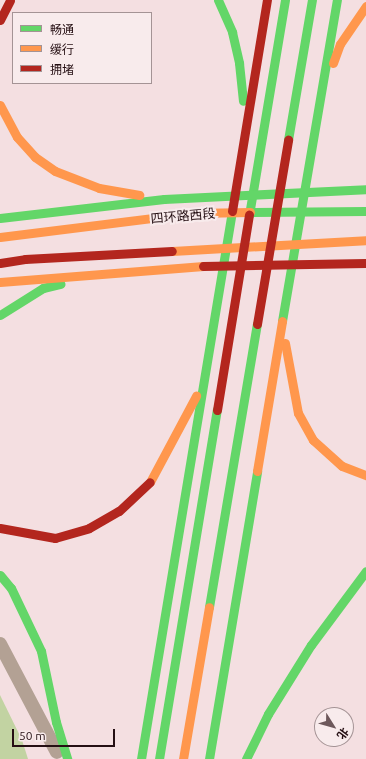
<!DOCTYPE html>
<meta charset="utf-8">
<style>
body{margin:0}
#map{position:relative;width:366px;height:759px;overflow:hidden;background:#f4dfe1;font-family:Ubuntu,"Noto Sans SC",sans-serif}
div>[style]{position:absolute}
.green>*{inset:0;background:#c2d3a2}
.street>*{height:14px;margin:-7px;padding:0 7px;transform-origin:7px;border-radius:7px;background:#b3a194}
.fast>*{height:9px;margin:-4.5px;padding:0 4.5px;transform-origin:4.5px;border-radius:4.5px;background:#63d668}
.slow>*{height:9px;margin:-4.5px;padding:0 4.5px;transform-origin:4.5px;border-radius:4.5px;background:#ff974d}
.jam>*{height:9px;margin:-4.5px;padding:0 4.5px;transform-origin:4.5px;border-radius:4.5px;background:#b3261e}
span{translate:-50% -50%;white-space:nowrap;text-align:center;line-height:1.15;-webkit-text-stroke:4px #f8ebec;paint-order:stroke}
.street-label{font-size:13px;color:#250f13}
.legend{position:absolute;left:12px;top:12px;width:140px;height:72px;box-sizing:border-box;background:#f8ebec;border:1px solid #a49395;margin:0;padding:5px 7px;list-style:none;font-size:12px;color:#250f13}
.legend li{display:flex;align-items:center;gap:8px;height:20px}
.legend b{width:20px;border:1px solid #a49395}
.north{position:absolute;left:314px;top:707px;width:40px;height:40px;box-sizing:border-box;background:#f8ebec;border:1px solid #a49395;border-radius:50%;rotate:127deg;font-size:11px;font-weight:700;line-height:16px;text-align:center;color:#250f13}
.north::after{content:'';display:block;margin:auto;width:14px;height:18px;background:#6d585b;clip-path:polygon(50% 0,100% 100%,50% 72%,0 100%)}
.scale{position:absolute;left:12px;top:729px;width:103px;height:18px;box-sizing:border-box;border:2px solid #250f13;border-top:0;padding-left:5px;font-size:12px;line-height:14px;white-space:nowrap;color:#250f13;-webkit-text-stroke:3px #f8ebec;paint-order:stroke}
</style>
<div id="map">
<div class="green">
<div style="clip-path:polygon(0 695px,22px 740px,28px 759px,0 759px)"></div>
</div>
<div class="street">
<div style="left:0;top:644px;width:122px;rotate:62.2deg"></div>
</div>
<div class="fast">
<div style="left:218px;top:0;width:35px;rotate:66deg"></div>
<div style="left:232px;top:32px;width:32px;rotate:77deg"></div>
<div style="left:239px;top:63px;width:38px;rotate:84deg"></div>
<div style="left:288px;top:140px;width:142px;rotate:-80.3deg"></div>
<div style="left:250px;top:212px;width:116px;rotate:-0.5deg"></div>
<div style="left:249px;top:215px;width:218px;rotate:-80.5deg"></div>
<div style="left:0;top:218px;width:165px;rotate:-6.6deg"></div>
<div style="left:164px;top:199px;width:202px;rotate:-2.8deg"></div>
<div style="left:0;top:315px;width:51px;rotate:-32.1deg"></div>
<div style="left:43px;top:288px;width:18px;rotate:-13deg"></div>
<div style="left:282px;top:321px;width:326px;rotate:-80.3deg"></div>
<div style="left:0;top:575px;width:17px;rotate:50deg"></div>
<div style="left:11px;top:588px;width:70px;rotate:64.5deg"></div>
<div style="left:209px;top:607px;width:287px;rotate:-80.4deg"></div>
<div style="left:41px;top:651px;width:73px;rotate:78.1deg"></div>
<div style="left:56px;top:722px;width:39px;rotate:73deg"></div>
<div style="left:141px;top:759px;width:556px;rotate:-80.57deg"></div>
<div style="left:159px;top:759px;width:354px;rotate:-80.6deg"></div>
<div style="left:209px;top:759px;width:292px;rotate:-80.5deg"></div>
<div style="left:246px;top:759px;width:50px;rotate:-63.9deg"></div>
<div style="left:268px;top:714px;width:81px;rotate:-58.1deg"></div>
<div style="left:311px;top:645px;width:92px;rotate:-53.4deg"></div>
</div>
<div class="slow">
<div style="left:333px;top:63px;width:20px;rotate:-70deg"></div>
<div style="left:340px;top:44px;width:46px;rotate:-55.6deg"></div>
<div style="left:0;top:105px;width:36px;rotate:62deg"></div>
<div style="left:17px;top:137px;width:27px;rotate:48deg"></div>
<div style="left:35px;top:157px;width:24px;rotate:35deg"></div>
<div style="left:55px;top:171px;width:47px;rotate:21.1deg"></div>
<div style="left:99px;top:188px;width:41px;rotate:9.9deg"></div>
<div style="left:0;top:237px;width:195px;rotate:-7.1deg"></div>
<div style="left:194px;top:213px;width:56px;rotate:-1deg"></div>
<div style="left:172px;top:251px;width:194px;rotate:-3.2deg"></div>
<div style="left:0;top:282px;width:204px;rotate:-4.5deg"></div>
<div style="left:285px;top:343px;width:71px;rotate:79.5deg"></div>
<div style="left:298px;top:413px;width:31px;rotate:61deg"></div>
<div style="left:313px;top:440px;width:39px;rotate:42deg"></div>
<div style="left:342px;top:466px;width:26px;rotate:21deg"></div>
<div style="left:257px;top:471px;width:152px;rotate:-80.5deg"></div>
<div style="left:150px;top:482px;width:98px;rotate:-61.9deg"></div>
<div style="left:183px;top:759px;width:154px;rotate:-80.3deg"></div>
</div>
<div class="jam">
<div style="left:0;top:20px;width:22px;rotate:-63deg"></div>
<div style="left:232px;top:211px;width:214px;rotate:-80.6deg"></div>
<div style="left:0;top:263px;width:25px;rotate:-9deg"></div>
<div style="left:25px;top:259px;width:147px;rotate:-3.1deg"></div>
<div style="left:203px;top:266px;width:163px;rotate:-1.1deg"></div>
<div style="left:257px;top:324px;width:187px;rotate:-80.4deg"></div>
<div style="left:217px;top:410px;width:198px;rotate:-80.7deg"></div>
<div style="left:0;top:528px;width:56px;rotate:10.3deg"></div>
<div style="left:55px;top:538px;width:35px;rotate:-16deg"></div>
<div style="left:89px;top:528px;width:34px;rotate:-30deg"></div>
<div style="left:119px;top:511px;width:42px;rotate:-43.1deg"></div>
</div>
<div class="street-label">
<span style="left:183px;top:216px;rotate:-5deg">四环路西段</span>
</div>
<ul class="legend">
<li><b style="height:5px;background:#63d668"></b>畅通</li>
<li><b style="height:5px;background:#ff974d"></b>缓行</li>
<li><b style="height:5px;background:#b3261e"></b>拥堵</li>
</ul>
<div class="north">北</div>
<div class="scale">50 m</div>
</div>
